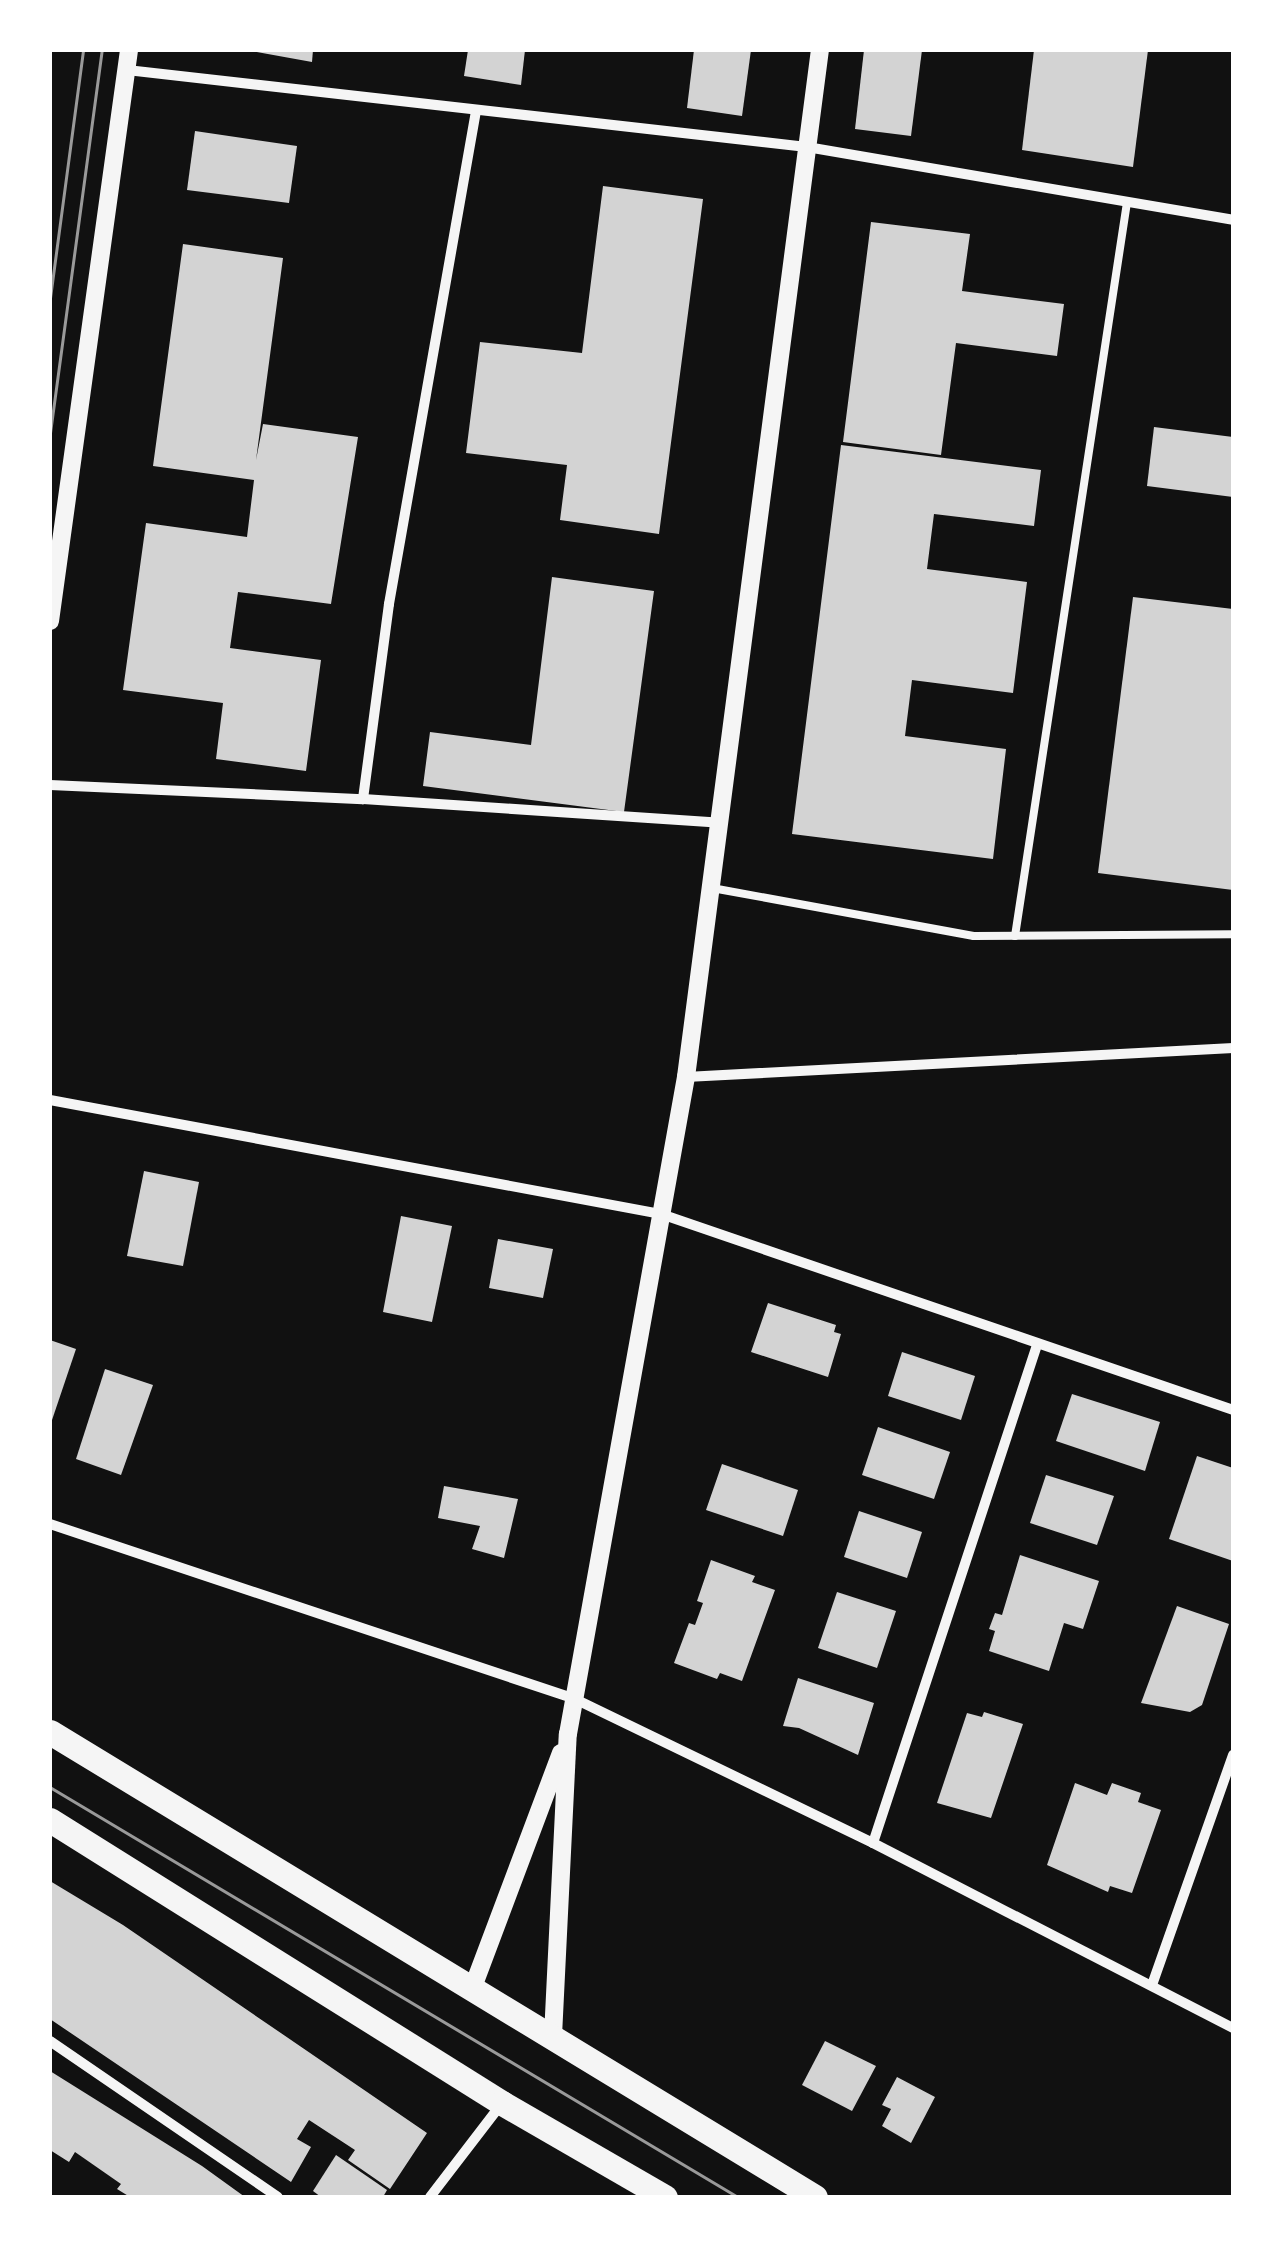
<!DOCTYPE html>
<style>
body{margin:0}
#map{position:relative;width:1283px;height:2247px;overflow:hidden;background:#111;font-family:"Golos Text",sans-serif}
div>[style]{position:absolute}
.building>*{inset:0;background:#d3d3d3}
.service>*{height:8px;margin:-4px;padding:0 4px;transform-origin:4px;border-radius:4px;background:#f5f5f5}
.minor>*{height:10px;margin:-5px;padding:0 5px;transform-origin:5px;border-radius:5px;background:#f5f5f5}
.tertiary>*{height:18px;margin:-9px;padding:0 9px;transform-origin:9px;border-radius:9px;background:#f5f5f5}
.primary>*{height:25px;margin:-12.5px;padding:0 12.5px;transform-origin:12.5px;border-radius:12.5px;background:#f5f5f5}
.tram>*{height:2.5px;margin:-1.25px;padding:0 1.25px;transform-origin:1.25px;border-radius:1.25px;background:#9a9a9a}
span{translate:-50% -50%;white-space:nowrap;text-align:center;line-height:1.15;-webkit-text-stroke:8px #fff;paint-order:stroke}
.frame{position:absolute;inset:0;border:52px solid #fff;pointer-events:none}
</style>
<div id="map">
<div class="building">
<div style="clip-path:polygon(245px 50px,313px 50px,312px 62px)"></div>
<div style="clip-path:polygon(468px 50px,525px 50px,521px 85px,464px 76px)"></div>
<div style="clip-path:polygon(694px 50px,751px 50px,742px 116px,687px 108px)"></div>
<div style="clip-path:polygon(864px 50px,922px 50px,911px 136px,855px 129px)"></div>
<div style="clip-path:polygon(1034px 50px,1148px 50px,1133px 167px,1022px 150px)"></div>
<div style="clip-path:polygon(195px 131px,297px 146px,289px 203px,187px 190px)"></div>
<div style="clip-path:polygon(603px 186px,703px 199px,659px 534px,560px 520px,567px 465px,466px 453px,480px 342px,582px 353px)"></div>
<div style="clip-path:polygon(871px 222px,970px 234px,962px 291px,1064px 304px,1057px 356px,956px 343px,941px 455px,843px 442px)"></div>
<div style="clip-path:polygon(183px 244px,283px 258px,256px 460px,263px 424px,358px 437px,331px 604px,238px 592px,230px 648px,321px 660px,306px 771px,216px 759px,223px 703px,123px 690px,146px 523px,247px 537px,254px 480px,153px 466px)"></div>
<div style="clip-path:polygon(1154px 427px,1233px 437px,1233px 497px,1147px 486px)"></div>
<div style="clip-path:polygon(841px 445px,1041px 470px,1034px 526px,934px 514px,927px 569px,1027px 582px,1013px 693px,912px 680px,905px 736px,1006px 749px,993px 859px,792px 834px)"></div>
<div style="clip-path:polygon(552px 577px,654px 591px,624px 812px,423px 786px,430px 732px,531px 745px)"></div>
<div style="clip-path:polygon(1133px 597px,1233px 609px,1233px 890px,1098px 873px)"></div>
<div style="clip-path:polygon(144px 1171px,199px 1182px,183px 1266px,127px 1256px)"></div>
<div style="clip-path:polygon(401px 1216px,452px 1226px,432px 1322px,383px 1312px)"></div>
<div style="clip-path:polygon(498px 1239px,553px 1249px,543px 1298px,489px 1288px)"></div>
<div style="clip-path:polygon(768px 1303px,836px 1325px,834px 1332px,841px 1334px,828px 1377px,751px 1352px)"></div>
<div style="clip-path:polygon(50px 1340px,76px 1349px,51px 1423px,50px 1423px)"></div>
<div style="clip-path:polygon(902px 1352px,975px 1376px,961px 1420px,888px 1396px)"></div>
<div style="clip-path:polygon(105px 1369px,153px 1385px,121px 1475px,76px 1459px)"></div>
<div style="clip-path:polygon(1072px 1394px,1160px 1422px,1145px 1471px,1056px 1441px)"></div>
<div style="clip-path:polygon(878px 1427px,950px 1452px,934px 1499px,862px 1475px)"></div>
<div style="clip-path:polygon(1197px 1456px,1233px 1468px,1233px 1561px,1169px 1539px)"></div>
<div style="clip-path:polygon(722px 1464px,798px 1490px,783px 1536px,706px 1510px)"></div>
<div style="clip-path:polygon(1046px 1475px,1114px 1496px,1097px 1545px,1030px 1523px)"></div>
<div style="clip-path:polygon(444px 1486px,518px 1499px,504px 1558px,472px 1549px,480px 1526px,438px 1518px)"></div>
<div style="clip-path:polygon(859px 1511px,922px 1532px,907px 1578px,844px 1557px)"></div>
<div style="clip-path:polygon(1020px 1555px,1099px 1581px,1083px 1629px,1064px 1623px,1049px 1671px,989px 1651px,995px 1631px,989px 1629px,995px 1613px,1002px 1615px)"></div>
<div style="clip-path:polygon(711px 1560px,755px 1576px,752px 1582px,775px 1590px,742px 1681px,720px 1673px,717px 1679px,674px 1663px,689px 1623px,695px 1625px,703px 1603px,697px 1601px)"></div>
<div style="clip-path:polygon(837px 1592px,896px 1611px,877px 1668px,818px 1648px)"></div>
<div style="clip-path:polygon(1177px 1606px,1229px 1624px,1202px 1705px,1190px 1712px,1141px 1703px)"></div>
<div style="clip-path:polygon(798px 1678px,874px 1703px,858px 1755px,799px 1728px,783px 1726px)"></div>
<div style="clip-path:polygon(984px 1712px,1023px 1724px,991px 1818px,937px 1803px,967px 1713px,982px 1717px)"></div>
<div style="clip-path:polygon(1075px 1783px,1107px 1795px,1112px 1783px,1141px 1793px,1138px 1802px,1161px 1810px,1132px 1893px,1110px 1886px,1108px 1892px,1047px 1865px)"></div>
<div style="clip-path:polygon(50px 1881px,123px 1925px,427px 2133px,390px 2189px,348px 2160px,355px 2150px,309px 2120px,297px 2139px,311px 2147px,291px 2182px,50px 2019px)"></div>
<div style="clip-path:polygon(825px 2041px,876px 2066px,852px 2111px,802px 2085px)"></div>
<div style="clip-path:polygon(50px 2071px,202px 2166px,245px 2197px,130px 2197px,117px 2189px,121px 2184px,75px 2152px,69px 2162px,50px 2150px)"></div>
<div style="clip-path:polygon(897px 2077px,935px 2097px,911px 2143px,882px 2126px,891px 2109px,882px 2105px)"></div>
<div style="clip-path:polygon(336px 2155px,387px 2190px,383px 2197px,321px 2197px,313px 2191px)"></div>
</div>
<div class="service">
<div style="left:712px;top:888px;width:266px;rotate:10.4deg"></div>
<div style="left:974px;top:936px;width:259px;rotate:-0.4deg"></div>
<div style="left:1015px;top:936px;width:742px;rotate:-81.32deg"></div>
</div>
<div class="minor">
<div style="left:127px;top:70px;width:684px;rotate:6.46deg"></div>
<div style="left:807px;top:147px;width:432px;rotate:9.7deg"></div>
<div style="left:476px;top:111px;width:501px;rotate:100.01deg"></div>
<div style="left:389px;top:604px;width:197px;rotate:97.6deg"></div>
<div style="left:363px;top:799px;width:358px;rotate:3.8deg"></div>
<div style="left:50px;top:785px;width:313px;rotate:2.6deg"></div>
<div style="left:686px;top:1077px;width:548px;rotate:-3.03deg"></div>
<div style="left:50px;top:1100px;width:622px;rotate:10.57deg"></div>
<div style="left:661px;top:1214px;width:605px;rotate:18.91deg"></div>
<div style="left:50px;top:1524px;width:553px;rotate:18.43deg"></div>
<div style="left:575px;top:1699px;width:331px;rotate:25.8deg"></div>
<div style="left:873px;top:1843px;width:405px;rotate:27.2deg"></div>
<div style="left:873px;top:1843px;width:524px;rotate:-71.77deg"></div>
<div style="left:1152px;top:1985px;width:244px;rotate:-70.6deg"></div>
<div style="left:50px;top:2041px;width:276px;rotate:34.4deg"></div>
<div style="left:430px;top:2197px;width:118px;rotate:-52.5deg"></div>
</div>
<div class="tertiary">
<div style="left:50px;top:621px;width:576px;rotate:-82.12deg"></div>
<div style="left:473px;top:1987px;width:250px;rotate:-69.4deg"></div>
<div style="left:553px;top:2036px;width:302px;rotate:-87.2deg"></div>
<div style="left:568px;top:1734px;width:668px;rotate:-79.82deg"></div>
<div style="left:686px;top:1077px;width:1036px;rotate:-82.57deg"></div>
</div>
<div class="primary">
<div style="left:50px;top:1732px;width:895px;rotate:31.29deg"></div>
<div style="left:50px;top:1820px;width:533px;rotate:32.05deg"></div>
<div style="left:502px;top:2103px;width:188px;rotate:30deg"></div>
</div>
<div class="tram">
<div style="left:50px;top:298px;width:250px;rotate:-82.4deg"></div>
<div style="left:50px;top:433px;width:387px;rotate:-82.3deg"></div>
<div style="left:50px;top:1787px;width:801px;rotate:30.79deg"></div>
</div>
<div class="frame"></div>
</div>
